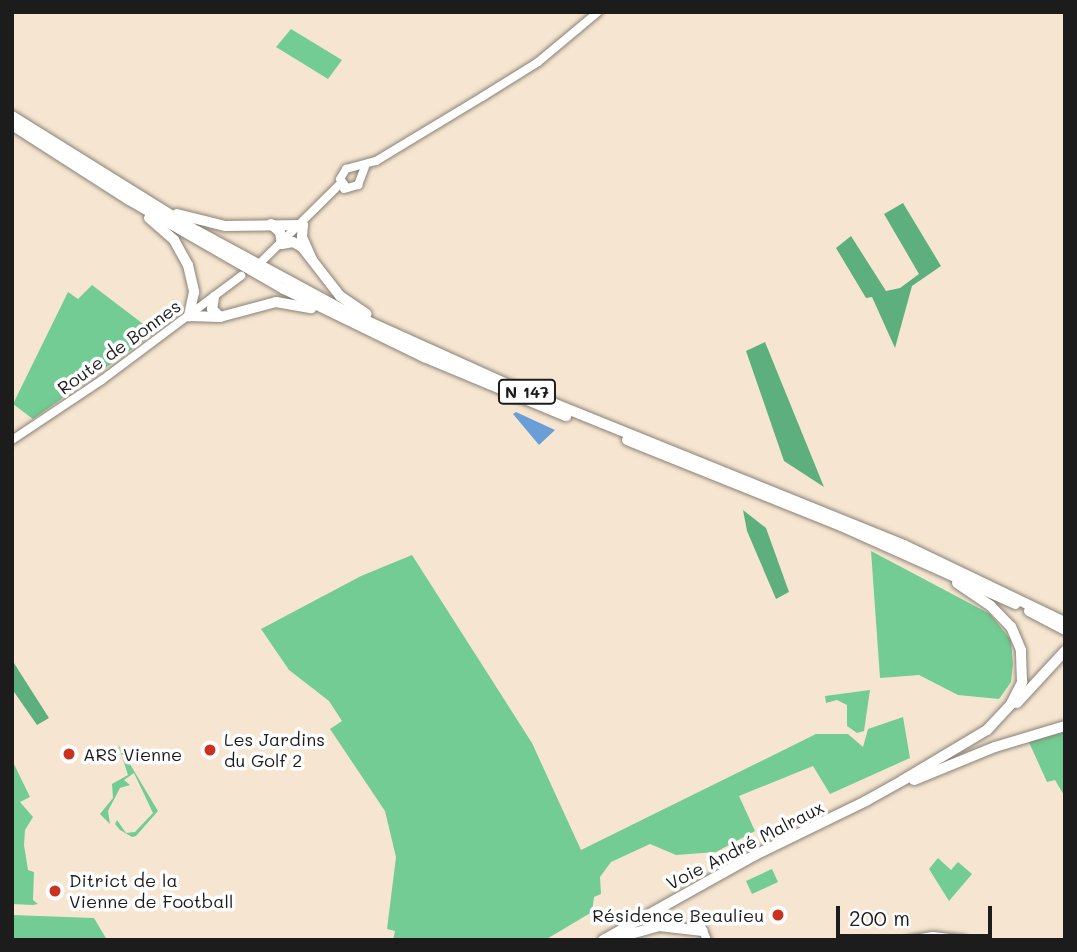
<!DOCTYPE html>
<meta charset="utf-8">
<style>
body{margin:0}
#map{position:relative;width:1077px;height:952px;overflow:hidden;background:#f6e6d1;font-family:Mali,sans-serif}
div>[style]{position:absolute}
.green>*{inset:0;background:#72cc93}
.forest>*{inset:0;background:#5db07d}
.water>*{inset:0;background:#699fd6}
.roads{filter:drop-shadow(0 0 2px #898176) drop-shadow(0 0 2px #898176)}
.minor>*{height:8px;margin:-4px;padding:0 4px;transform-origin:4px;border-radius:4px;background:#fff}
.major>*{height:10px;margin:-5px;padding:0 5px;transform-origin:5px;border-radius:5px;background:#fff}
.highway>*{height:10px;margin:-5px;padding:0 5px;transform-origin:5px;border-radius:5px;background:#fff}
.dots>*{width:19px;height:19px;translate:-50% -50%;box-sizing:border-box;border:4px solid #fff;border-radius:50%}
span{translate:-50% -50%;white-space:nowrap;text-align:center;line-height:1.15;-webkit-text-stroke:7px #fff;paint-order:stroke}
.shield-label span{padding:2px 5px;background:#fff;border:2px solid;border-radius:5px;-webkit-text-stroke-width:0}
.shield-label{font-size:16px;color:#1c1c1c;font-weight:700}
.street-label{font-size:18px;color:#1c1c1c}
.poi-label{font-size:18px;color:#1c1c1c}
.left{translate:0 -50%;text-align:left}
.right{translate:-100% -50%;text-align:right}
.frame{position:absolute;inset:0;border:14px solid #1c1c1c;pointer-events:none}
.scale{position:absolute;left:836px;top:906px;width:156px;height:32px;box-sizing:border-box;border:4px solid #1c1c1c;border-top:0;padding-left:9px;font-size:21px;line-height:24px;white-space:nowrap;color:#1c1c1c;-webkit-text-stroke:5px #fff;paint-order:stroke}
</style>
<div id="map">
<div class="green">
<div style="clip-path:polygon(291px 29px,342px 60px,328px 79px,276px 47px)"></div>
<div style="clip-path:polygon(92px 285px,155px 333px,33px 419px,13px 404px,68px 292px,78px 299px)"></div>
<div style="clip-path:polygon(871px 551px,990px 614px,1011px 640px,1013px 664px,1011px 682px,999px 699px,958px 695px,919px 675px,880px 678px)"></div>
<div style="clip-path:polygon(412px 555px,532px 743px,581px 850px,816px 734px,848px 734px,863px 747px,868px 729px,903px 717px,910px 758px,830px 794px,813px 766px,739px 796px,755px 831px,716px 852px,676px 855px,650px 844px,611px 862px,600px 877px,601px 894px,594px 897px,592px 912px,545px 940px,393px 940px,395px 931px,387px 929px,396px 857px,385px 811px,330px 729px,342px 721px,329px 701px,289px 670px,261px 629px,361px 576px)"></div>
<div style="clip-path:polygon(870px 690px,864px 731px,857px 733px,847px 726px,847px 705px,837px 700px,826px 703px,825px 696px)"></div>
<div style="clip-path:polygon(1065px 731px,1065px 797px,1055px 780px,1047px 782px,1027px 738px)"></div>
<div style="clip-path:polygon(118px 744px,158px 811px,136px 836px,132px 837px,120px 830px,115px 824px,117px 820px,126px 833px,135px 832px,153px 813px,134px 773px,124px 780px,130px 785px,120px 788px,108px 811px,110px 824px,100px 814px,113px 798px,112px 784px,128px 775px)"></div>
<div style="clip-path:polygon(12px 760px,30px 797px,20px 802px,33px 817px,25px 830px,24px 845px,28px 870px,34px 872px,33px 900px,38px 904px,33px 905px,12px 904px)"></div>
<div style="clip-path:polygon(938px 858px,951px 870px,958px 862px,972px 874px,949px 901px,929px 869px)"></div>
<div style="clip-path:polygon(772px 869px,778px 882px,752px 894px,746px 881px)"></div>
<div style="clip-path:polygon(12px 915px,94px 918px,107px 940px,12px 940px)"></div>
</div>
<div class="forest">
<div style="clip-path:polygon(903px 203px,941px 266px,912px 286px,895px 348px,872px 297px,866px 298px,836px 248px,851px 236px,886px 291px,900px 288px,919px 274px,884px 214px)"></div>
<div style="clip-path:polygon(765px 342px,824px 487px,784px 461px,746px 351px)"></div>
<div style="clip-path:polygon(743px 510px,766px 528px,789px 592px,776px 599px,747px 531px)"></div>
<div style="clip-path:polygon(12px 660px,49px 718px,37px 725px,12px 689px)"></div>
</div>
<div class="water">
<div style="clip-path:polygon(516px 412px,555px 430px,539px 445px,513px 414px)"></div>
</div>
<div class="roads">
<div class="minor">
<div style="left:347px;top:188px;width:11px;rotate:-128deg"></div>
<div style="left:340px;top:179px;width:12px;rotate:-59deg"></div>
<div style="left:346px;top:169px;width:31px;rotate:-15deg"></div>
<div style="left:376px;top:161px;width:124px;rotate:-31.1deg"></div>
<div style="left:482px;top:97px;width:66px;rotate:-32deg"></div>
<div style="left:538px;top:62px;width:78px;rotate:-39.8deg"></div>
<div style="left:344px;top:189px;width:15px;rotate:-16deg"></div>
<div style="left:358px;top:185px;width:19px;rotate:-69deg"></div>
<div style="left:263px;top:260px;width:110px;rotate:-44.6deg"></div>
<div style="left:12px;top:440px;width:108px;rotate:-33.7deg"></div>
<div style="left:102px;top:380px;width:174px;rotate:-36.8deg"></div>
<div style="left:698px;top:919px;width:23px;rotate:67deg"></div>
<div style="left:910px;top:940px;width:23px;rotate:-10deg"></div>
<div style="left:933px;top:936px;width:31px;rotate:7deg"></div>
</div>
<div class="major">
<div style="left:620px;top:937px;width:41px;rotate:-15.8deg"></div>
<div style="left:659px;top:926px;width:44px;rotate:6.5deg"></div>
<div style="left:603px;top:940px;width:174px;rotate:-29.2deg"></div>
<div style="left:755px;top:855px;width:123px;rotate:-25.9deg"></div>
</div>
<div class="highway">
<div style="left:12px;top:116px;width:218px;rotate:31.9deg"></div>
<div style="left:197px;top:231px;width:166px;rotate:28.4deg"></div>
<div style="left:343px;top:310px;width:192px;rotate:24.3deg"></div>
<div style="left:518px;top:389px;width:416px;rotate:22deg"></div>
<div style="left:904px;top:545px;width:178px;rotate:25.6deg"></div>
<div style="left:12px;top:125px;width:139px;rotate:32.7deg"></div>
<div style="left:129px;top:200px;width:179px;rotate:29.9deg"></div>
<div style="left:284px;top:289px;width:156px;rotate:25.9deg"></div>
<div style="left:424px;top:357px;width:154px;rotate:22.6deg"></div>
<div style="left:177px;top:214px;width:49px;rotate:14deg"></div>
<div style="left:225px;top:226px;width:78px;rotate:-0.7deg"></div>
<div style="left:303px;top:225px;width:12px;rotate:95deg"></div>
<div style="left:302px;top:237px;width:24px;rotate:66deg"></div>
<div style="left:149px;top:218px;width:33px;rotate:41deg"></div>
<div style="left:174px;top:240px;width:29px;rotate:61deg"></div>
<div style="left:188px;top:265px;width:28px;rotate:77deg"></div>
<div style="left:194px;top:292px;width:25px;rotate:102deg"></div>
<div style="left:189px;top:316px;width:31px;rotate:2deg"></div>
<div style="left:220px;top:317px;width:58px;rotate:-15deg"></div>
<div style="left:276px;top:302px;width:36px;rotate:10deg"></div>
<div style="left:271px;top:224px;width:12px;rotate:42deg"></div>
<div style="left:280px;top:232px;width:12px;rotate:81deg"></div>
<div style="left:282px;top:244px;width:11px;rotate:-10deg"></div>
<div style="left:293px;top:242px;width:10px;rotate:29deg"></div>
<div style="left:302px;top:247px;width:62px;rotate:52.2deg"></div>
<div style="left:340px;top:296px;width:32px;rotate:34deg"></div>
<div style="left:214px;top:297px;width:12px;rotate:99deg"></div>
<div style="left:212px;top:309px;width:11px;rotate:45deg"></div>
<div style="left:627px;top:440px;width:231px;rotate:21.9deg"></div>
<div style="left:841px;top:526px;width:191px;rotate:24.1deg"></div>
<div style="left:1029px;top:611px;width:41px;rotate:27.8deg"></div>
<div style="left:1017px;top:703px;width:71px;rotate:-47.3deg"></div>
<div style="left:903px;top:780px;width:98px;rotate:-30.8deg"></div>
<div style="left:987px;top:730px;width:35px;rotate:-47deg"></div>
<div style="left:1011px;top:704px;width:25px;rotate:-63deg"></div>
<div style="left:1022px;top:682px;width:32px;rotate:-92deg"></div>
<div style="left:1021px;top:650px;width:25px;rotate:-113deg"></div>
<div style="left:1011px;top:627px;width:29px;rotate:-134deg"></div>
<div style="left:991px;top:606px;width:41px;rotate:-145.9deg"></div>
<div style="left:914px;top:780px;width:87px;rotate:-22.2deg"></div>
<div style="left:995px;top:747px;width:73px;rotate:-16.7deg"></div>
<div style="left:866px;top:801px;width:47px;rotate:-29.3deg"></div>
</div>
</div>
<div class="dots">
<div style="left:210px;top:750px;background:#c8321e"></div>
<div style="left:69px;top:754px;background:#c8321e"></div>
<div style="left:55px;top:891px;background:#c8321e"></div>
<div style="left:778px;top:915px;background:#c8321e"></div>
</div>
<div class="shield-label">
<span style="left:527px;top:392px">N 147</span>
</div>
<div class="street-label">
<span style="left:119px;top:347px;rotate:-36deg">Route de Bonnes</span>
<span style="left:745px;top:845px;rotate:-27deg">Voie André Malraux</span>
</div>
<div class="poi-label">
<span class="left" style="left:224px;top:750px">Les Jardins<br>du Golf 2</span>
<span class="left" style="left:83px;top:754px">ARS Vienne</span>
<span class="left" style="left:69px;top:891px">Ditrict de la<br>Vienne de Football</span>
<span class="right" style="left:764px;top:915px">Résidence Beaulieu</span>
</div>
<div class="frame"></div>
<div class="scale">200 m</div>
</div>
